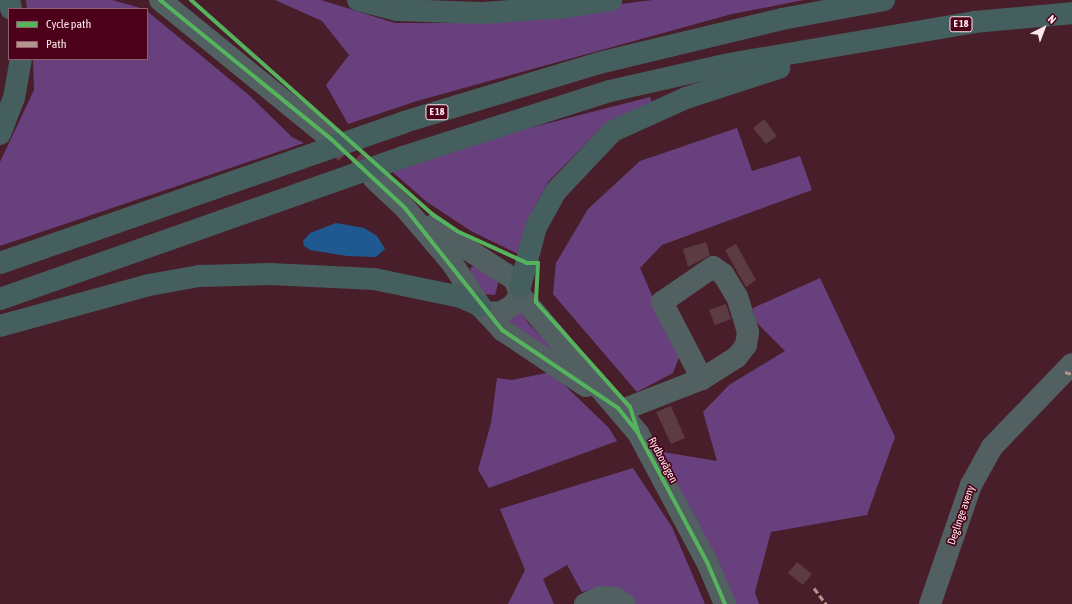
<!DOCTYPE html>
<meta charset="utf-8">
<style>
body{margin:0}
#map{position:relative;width:1072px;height:604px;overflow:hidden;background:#481e2a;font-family:"Asap Condensed",sans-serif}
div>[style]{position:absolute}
.green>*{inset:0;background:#68407d}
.water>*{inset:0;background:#1e5a91}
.building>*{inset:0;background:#5c3b43}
.minor-tunnel>*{height:22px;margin-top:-11px;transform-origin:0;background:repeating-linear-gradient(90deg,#633c47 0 22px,transparent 0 33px)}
.minor>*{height:22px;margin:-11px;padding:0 11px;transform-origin:11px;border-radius:11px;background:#526061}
.highway>*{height:22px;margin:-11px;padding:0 11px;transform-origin:11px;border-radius:11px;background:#455e5e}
.quiet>*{height:3px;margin-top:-1.5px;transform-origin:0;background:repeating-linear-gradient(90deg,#b2968c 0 6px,transparent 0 9px)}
.cycleway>*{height:4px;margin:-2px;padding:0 2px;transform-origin:2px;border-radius:2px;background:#56b35d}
span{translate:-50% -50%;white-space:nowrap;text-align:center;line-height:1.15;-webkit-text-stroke:3.5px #4c001a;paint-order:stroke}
.shield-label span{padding:1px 3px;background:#4c001a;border:1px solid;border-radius:3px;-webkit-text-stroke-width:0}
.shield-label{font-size:10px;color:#fde9eb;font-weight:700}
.street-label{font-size:11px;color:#fde9eb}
.legend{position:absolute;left:8px;top:8px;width:140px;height:52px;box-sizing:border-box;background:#4c001a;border:1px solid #935d6e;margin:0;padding:5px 7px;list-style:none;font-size:12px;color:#fde9eb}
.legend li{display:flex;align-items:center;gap:8px;height:20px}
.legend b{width:20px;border:1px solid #935d6e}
.north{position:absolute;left:1024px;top:8px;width:40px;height:40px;-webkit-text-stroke:3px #4c001a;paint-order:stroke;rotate:42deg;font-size:11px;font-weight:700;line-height:16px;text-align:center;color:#fde9eb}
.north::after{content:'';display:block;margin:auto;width:14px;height:18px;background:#fde9eb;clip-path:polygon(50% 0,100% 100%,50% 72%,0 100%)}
</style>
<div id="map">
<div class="green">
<div style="clip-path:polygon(26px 0,112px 0,144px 9px,27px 9px)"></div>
<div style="clip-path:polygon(275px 0,321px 0,395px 23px,465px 23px,653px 0,804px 0,732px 14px,417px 101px,348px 124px,326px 85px,349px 55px,322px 21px)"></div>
<div style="clip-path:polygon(147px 11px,250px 96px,292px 137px,304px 143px,0 246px,0 162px,34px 90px,33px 59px,147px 59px)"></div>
<div style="clip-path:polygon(650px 97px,652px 103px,602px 127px,548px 182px,533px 210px,520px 255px,471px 231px,427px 202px,389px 169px,467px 144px)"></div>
<div style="clip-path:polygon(737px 128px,752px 171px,800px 156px,812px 190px,662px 245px,640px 268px,679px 357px,673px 373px,637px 392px,553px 294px,556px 263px,588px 209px,640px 161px)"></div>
<div style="clip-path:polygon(477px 266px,499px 280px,495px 295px,483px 294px,470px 272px,471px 267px)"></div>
<div style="clip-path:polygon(820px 278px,895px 437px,867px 515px,771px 532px,755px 592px,759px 604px,733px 604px,663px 452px,717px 461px,703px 412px,729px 385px,785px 351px,754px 320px,753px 308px)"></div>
<div style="clip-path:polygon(520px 311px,529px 324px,563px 359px,506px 322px)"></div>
<div style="clip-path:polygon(551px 372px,609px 428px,617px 441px,489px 488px,478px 470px,491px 423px,497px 378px,512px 380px)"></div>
<div style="clip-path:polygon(633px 468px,672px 527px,705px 604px,632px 604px,604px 586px,582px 592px,567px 565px,543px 579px,554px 604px,508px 604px,525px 570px,500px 509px)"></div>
</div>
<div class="water">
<div style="clip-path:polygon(336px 223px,364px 228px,377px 236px,385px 249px,376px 257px,347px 256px,310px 250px,304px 246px,303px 241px,310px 233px)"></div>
</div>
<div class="building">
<div style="clip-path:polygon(764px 119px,777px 136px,766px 144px,753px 128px)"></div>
<div style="clip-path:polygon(706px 242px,710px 255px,688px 267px,683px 249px)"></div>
<div style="clip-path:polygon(736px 244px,756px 280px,746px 287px,725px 250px)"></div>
<div style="clip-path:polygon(726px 304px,731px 319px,715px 325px,709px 310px)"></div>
<div style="clip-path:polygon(671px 406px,685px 438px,671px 444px,656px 412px)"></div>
<div style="clip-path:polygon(797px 562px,812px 574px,803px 585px,788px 573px)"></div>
</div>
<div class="minor-tunnel">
<div style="left:330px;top:138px;width:60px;rotate:43deg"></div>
</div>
<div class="minor">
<div style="left:160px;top:0;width:219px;rotate:39.1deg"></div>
<div style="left:374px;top:179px;width:42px;rotate:43.1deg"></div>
<div style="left:405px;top:208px;width:72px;rotate:49.5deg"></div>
<div style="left:452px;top:263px;width:51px;rotate:56.9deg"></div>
<div style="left:480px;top:306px;width:33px;rotate:47deg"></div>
<div style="left:502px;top:330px;width:101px;rotate:33.7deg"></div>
<div style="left:431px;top:226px;width:100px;rotate:32.7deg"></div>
<div style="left:515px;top:280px;width:16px;rotate:72deg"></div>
<div style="left:520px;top:295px;width:12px;rotate:125deg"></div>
<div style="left:513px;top:305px;width:13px;rotate:148deg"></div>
<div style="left:502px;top:312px;width:13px;rotate:176deg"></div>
<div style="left:520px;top:295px;width:182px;rotate:49.5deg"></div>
<div style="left:638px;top:433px;width:146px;rotate:61.9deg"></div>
<div style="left:707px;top:562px;width:46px;rotate:66.8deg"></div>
<div style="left:624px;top:415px;width:10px;rotate:-53deg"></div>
<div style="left:630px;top:407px;width:77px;rotate:-21.3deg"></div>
<div style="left:702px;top:379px;width:41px;rotate:-32.2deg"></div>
<div style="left:737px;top:357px;width:15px;rotate:-53deg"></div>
<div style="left:746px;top:345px;width:13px;rotate:-81deg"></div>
<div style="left:748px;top:332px;width:37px;rotate:-107deg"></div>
<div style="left:737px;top:297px;width:27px;rotate:-121deg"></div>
<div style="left:723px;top:274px;width:12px;rotate:-145deg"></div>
<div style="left:713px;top:267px;width:62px;rotate:145.5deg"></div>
<div style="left:662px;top:302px;width:87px;rotate:62.5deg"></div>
<div style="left:585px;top:604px;width:17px;rotate:-24deg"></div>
<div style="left:601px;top:597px;width:14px;rotate:4deg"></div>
<div style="left:615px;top:598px;width:11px;rotate:34deg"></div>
<div style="left:930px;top:604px;width:126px;rotate:-71deg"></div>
<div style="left:971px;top:485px;width:43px;rotate:-61.1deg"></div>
<div style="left:992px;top:447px;width:115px;rotate:-46.1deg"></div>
</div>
<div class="highway">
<div style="left:9px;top:0;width:9px;rotate:77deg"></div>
<div style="left:358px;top:0;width:40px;rotate:14.4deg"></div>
<div style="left:397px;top:10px;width:85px;rotate:2deg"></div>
<div style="left:482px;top:13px;width:85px;rotate:-4deg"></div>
<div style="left:567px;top:7px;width:45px;rotate:-9deg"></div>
<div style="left:0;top:134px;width:39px;rotate:-69deg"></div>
<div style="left:14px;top:98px;width:40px;rotate:-80deg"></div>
<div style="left:0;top:263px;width:428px;rotate:-19.2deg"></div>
<div style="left:404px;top:122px;width:204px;rotate:-16.8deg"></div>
<div style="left:599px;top:63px;width:188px;rotate:-13.5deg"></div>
<div style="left:782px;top:19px;width:104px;rotate:-10.6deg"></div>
<div style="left:520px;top:287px;width:62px;rotate:-75.1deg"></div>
<div style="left:536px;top:227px;width:41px;rotate:-60.9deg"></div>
<div style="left:556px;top:191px;width:83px;rotate:-46.5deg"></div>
<div style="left:613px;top:131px;width:80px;rotate:-24.3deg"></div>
<div style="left:686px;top:98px;width:98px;rotate:-17.9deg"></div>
<div style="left:0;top:299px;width:427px;rotate:-19.4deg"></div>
<div style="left:403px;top:157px;width:217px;rotate:-17.7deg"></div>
<div style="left:610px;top:91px;width:122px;rotate:-12.8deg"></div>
<div style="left:729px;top:64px;width:249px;rotate:-9.7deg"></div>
<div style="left:974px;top:22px;width:98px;rotate:-5.2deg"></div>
<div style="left:0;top:326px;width:155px;rotate:-15.4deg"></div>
<div style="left:149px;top:285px;width:51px;rotate:-10.2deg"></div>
<div style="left:199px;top:276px;width:71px;rotate:-1.6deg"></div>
<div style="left:270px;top:274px;width:104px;rotate:2.8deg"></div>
<div style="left:374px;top:279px;width:89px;rotate:11.7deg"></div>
<div style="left:461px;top:297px;width:21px;rotate:25deg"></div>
</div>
<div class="quiet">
<div style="left:1065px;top:372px;width:7px;rotate:16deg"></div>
<div style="left:814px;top:588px;width:20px;rotate:53deg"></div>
</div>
<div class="cycleway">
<div style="left:160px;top:0;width:219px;rotate:39.1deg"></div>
<div style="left:330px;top:138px;width:103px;rotate:43deg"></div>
<div style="left:405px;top:208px;width:156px;rotate:51.5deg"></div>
<div style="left:502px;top:330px;width:140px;rotate:33.9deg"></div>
<div style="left:618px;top:408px;width:32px;rotate:51deg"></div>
<div style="left:638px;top:433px;width:146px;rotate:61.9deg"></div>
<div style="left:707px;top:562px;width:46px;rotate:66.8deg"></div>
<div style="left:191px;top:0;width:322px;rotate:41.6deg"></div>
<div style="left:432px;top:214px;width:32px;rotate:34deg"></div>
<div style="left:459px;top:232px;width:75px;rotate:24.5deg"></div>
<div style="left:527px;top:263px;width:11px"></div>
<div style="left:538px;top:263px;width:39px;rotate:93deg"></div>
<div style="left:536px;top:302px;width:141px;rotate:48.2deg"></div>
<div style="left:630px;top:407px;width:25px;rotate:72deg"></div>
</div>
<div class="shield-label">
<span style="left:961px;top:24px">E 18</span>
<span style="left:437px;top:112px">E 18</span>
</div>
<div class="street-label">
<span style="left:663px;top:460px;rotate:62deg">Rydbovägen</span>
<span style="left:961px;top:515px;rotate:-71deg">Deglinge aveny</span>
</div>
<ul class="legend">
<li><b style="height:5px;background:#56b35d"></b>Cycle path</li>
<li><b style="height:5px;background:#b2968c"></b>Path</li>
</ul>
<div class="north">N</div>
</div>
